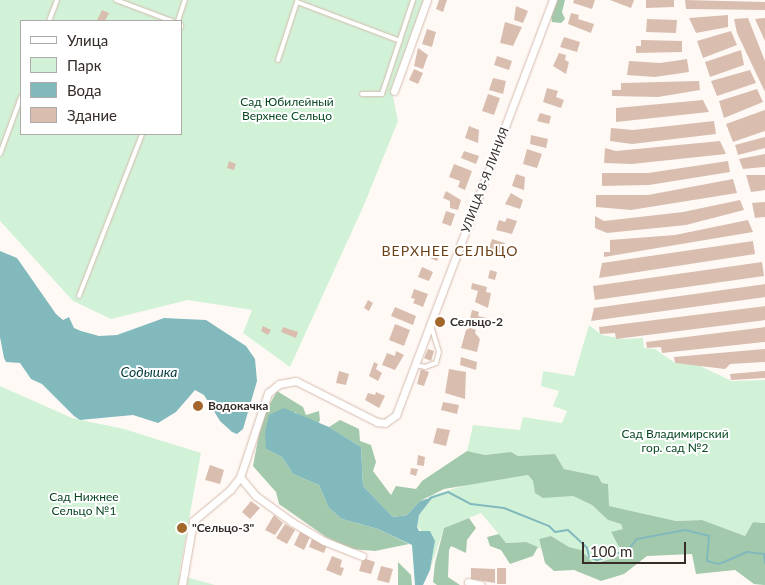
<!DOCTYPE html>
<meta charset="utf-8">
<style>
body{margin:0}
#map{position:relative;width:765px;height:585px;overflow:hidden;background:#fff9f6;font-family:Lato,sans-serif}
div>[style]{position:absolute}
.green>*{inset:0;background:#d2f2d8}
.forest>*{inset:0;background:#a3c9ac}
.water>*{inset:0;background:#81b9bd}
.stream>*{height:2px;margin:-1px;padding:0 1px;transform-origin:1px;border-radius:1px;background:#81b9bd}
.building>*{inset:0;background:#d9beb0}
.roads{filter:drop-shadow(0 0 1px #d5bbad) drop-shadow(0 0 1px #d5bbad)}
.lane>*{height:4px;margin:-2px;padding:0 2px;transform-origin:2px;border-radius:2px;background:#fff}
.street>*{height:7px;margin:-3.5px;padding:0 3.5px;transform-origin:3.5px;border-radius:3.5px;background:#fff}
.dots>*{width:14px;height:14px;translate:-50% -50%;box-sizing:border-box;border:2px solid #fff;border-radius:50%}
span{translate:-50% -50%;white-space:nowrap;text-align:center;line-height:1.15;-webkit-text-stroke:4px #fff;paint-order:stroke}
.park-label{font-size:12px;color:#084722}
.street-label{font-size:12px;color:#372d28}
.poi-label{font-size:12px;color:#372d28;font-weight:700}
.left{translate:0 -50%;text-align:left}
.neighbourhood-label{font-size:14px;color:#6b4118;letter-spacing:1px}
.water-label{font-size:14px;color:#043b3f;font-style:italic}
.legend{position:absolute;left:20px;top:20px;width:162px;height:115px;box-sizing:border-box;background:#fff;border:1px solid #afaba9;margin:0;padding:6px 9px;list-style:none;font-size:15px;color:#372d28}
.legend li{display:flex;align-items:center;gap:10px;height:25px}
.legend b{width:25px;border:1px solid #afaba9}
.scale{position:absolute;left:582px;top:542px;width:104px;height:22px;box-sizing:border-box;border:2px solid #372d28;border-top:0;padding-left:6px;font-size:15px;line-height:18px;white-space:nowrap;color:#372d28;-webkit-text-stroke:4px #fff;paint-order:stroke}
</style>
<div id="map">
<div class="green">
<div style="clip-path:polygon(evenodd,0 0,425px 0,392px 91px,398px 121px,364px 205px,290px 367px,243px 333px,252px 310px,188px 300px,111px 319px,73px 301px,0 221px,0 0,21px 21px,181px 21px,181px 134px,21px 134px,21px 21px)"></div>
<div style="clip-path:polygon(589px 325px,602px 335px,623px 339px,643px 338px,644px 348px,655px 349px,675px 363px,698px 365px,732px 381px,765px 380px,765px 523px,753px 522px,745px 536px,702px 520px,676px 521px,608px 506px,608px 484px,602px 483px,598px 476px,564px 469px,555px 454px,518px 456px,511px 452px,485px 455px,467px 451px,473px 425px,520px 430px,523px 417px,562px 423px,567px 411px,553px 406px,559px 391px,541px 386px,543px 371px,574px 376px)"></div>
<div style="clip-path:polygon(0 386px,72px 418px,124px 429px,201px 453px,179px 575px,215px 585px,0 585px)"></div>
<div style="clip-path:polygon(528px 475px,533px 481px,535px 493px,573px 496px,592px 505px,608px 520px,621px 524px,624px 530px,611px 533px,623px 555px,593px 564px,581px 550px,569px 547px,551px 536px,539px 539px,541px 549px,526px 542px,506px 543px,481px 513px,444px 528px,430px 570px,435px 541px,417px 527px,419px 515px,432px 498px,429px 496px,476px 482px)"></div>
</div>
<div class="forest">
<div style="clip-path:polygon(556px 0,565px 0,562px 12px,565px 19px,561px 23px,552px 22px,551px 17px)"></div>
<div style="clip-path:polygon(277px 391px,303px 407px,306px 415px,319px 411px,320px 420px,318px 424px,310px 422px,295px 412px,266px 449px,282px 457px,293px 474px,319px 485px,329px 508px,342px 519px,378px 529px,409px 544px,375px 551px,351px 549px,326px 537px,279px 504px,276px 492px,253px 466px,262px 418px)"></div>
<div style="clip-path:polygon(340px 420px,359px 429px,360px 441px,371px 445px,376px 462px,373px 471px,391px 495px,396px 486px,416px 489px,422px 481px,467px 451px,485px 455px,511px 452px,518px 456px,555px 454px,564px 469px,598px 476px,602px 483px,608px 484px,609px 506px,676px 521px,702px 520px,745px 536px,753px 522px,765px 523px,765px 585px,754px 584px,735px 570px,696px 574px,692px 554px,647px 556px,624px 574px,601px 581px,574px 570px,554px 571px,545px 563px,539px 539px,551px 536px,569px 547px,581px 550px,594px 564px,623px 555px,611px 532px,623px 529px,621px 524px,608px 520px,592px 505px,573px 496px,543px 498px,535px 493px,533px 481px,528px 475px,444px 489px,420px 501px,407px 515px,393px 517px,363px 486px,361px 447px,329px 427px)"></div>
<div style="clip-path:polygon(469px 518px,476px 528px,467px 540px,466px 553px,451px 546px,449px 550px,448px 577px,460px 585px,437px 585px,433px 582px,435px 563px,444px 528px)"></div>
<div style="clip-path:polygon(499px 534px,506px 543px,526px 542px,538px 547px,533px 556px,510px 564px,501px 550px,490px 546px,487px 537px)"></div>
<div style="clip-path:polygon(398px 562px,411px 575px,412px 585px,398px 585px)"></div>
</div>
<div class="water">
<div style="clip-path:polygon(0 251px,17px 258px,56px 314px,63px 320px,69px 317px,74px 328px,81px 331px,99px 336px,117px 335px,164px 318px,206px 320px,246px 346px,255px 359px,257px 381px,243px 429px,237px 434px,232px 432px,220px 421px,204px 395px,195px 390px,176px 412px,158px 423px,133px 415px,80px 420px,74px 416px,42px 384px,31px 379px,20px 363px,6px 362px,4px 358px,0 337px)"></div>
<div style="clip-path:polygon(284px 408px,329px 427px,361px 447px,363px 486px,393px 517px,407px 515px,420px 501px,433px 497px,419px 515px,417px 527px,419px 531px,430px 531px,435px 541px,430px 570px,423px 585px,415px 585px,412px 545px,378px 529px,342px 519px,329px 508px,319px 485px,293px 474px,282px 457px,266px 449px,265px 433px,269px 415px)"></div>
</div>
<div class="stream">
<div style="left:430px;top:498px;width:19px;rotate:-18deg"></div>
<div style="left:448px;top:492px;width:26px;rotate:28deg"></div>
<div style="left:471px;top:504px;width:33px;rotate:7deg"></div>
<div style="left:504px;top:508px;width:48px;rotate:21.8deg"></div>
<div style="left:549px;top:526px;width:8px;rotate:45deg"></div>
<div style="left:555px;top:532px;width:13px;rotate:-9deg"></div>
<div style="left:568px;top:530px;width:26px;rotate:43deg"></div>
<div style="left:587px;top:548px;width:9px;rotate:77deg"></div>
<div style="left:589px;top:557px;width:9px;rotate:21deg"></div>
<div style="left:597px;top:560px;width:33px;rotate:-18deg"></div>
<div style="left:628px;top:550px;width:14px;rotate:-51deg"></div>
<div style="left:637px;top:539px;width:49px;rotate:-10.6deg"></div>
<div style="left:685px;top:530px;width:25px;rotate:14deg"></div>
<div style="left:709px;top:536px;width:25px;rotate:95deg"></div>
<div style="left:707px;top:561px;width:12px;rotate:14deg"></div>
<div style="left:719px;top:564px;width:30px;rotate:-23deg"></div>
<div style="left:747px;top:552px;width:17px;rotate:7deg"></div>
<div style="left:764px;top:554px;width:9px;rotate:84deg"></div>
</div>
<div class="building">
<div style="clip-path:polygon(439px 0,447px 0,443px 12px,436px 9px)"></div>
<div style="clip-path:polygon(574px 0,595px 0,592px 9px,573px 3px)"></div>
<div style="clip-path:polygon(610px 0,634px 0,631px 8px)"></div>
<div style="clip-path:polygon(646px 0,674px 0,674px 7px,646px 8px)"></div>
<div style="clip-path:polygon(685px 0,765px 2px,765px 10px,686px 9px)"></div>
<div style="clip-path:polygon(516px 6px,528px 11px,523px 23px,514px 20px)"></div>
<div style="clip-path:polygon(102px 10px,109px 13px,105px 21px,97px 20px)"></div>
<div style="clip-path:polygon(571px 13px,579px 15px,578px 19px,594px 24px,591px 33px,568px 24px)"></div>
<div style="clip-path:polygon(728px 15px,728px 27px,696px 33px,689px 18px)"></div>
<div style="clip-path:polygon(748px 18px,765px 61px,765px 92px,737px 33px,734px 19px)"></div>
<div style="clip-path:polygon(765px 18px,765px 41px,755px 19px)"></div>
<div style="clip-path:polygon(647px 19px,677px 20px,676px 33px,646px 32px)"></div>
<div style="clip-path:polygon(505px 22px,522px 27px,513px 46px,500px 43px)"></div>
<div style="clip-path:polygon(427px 29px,436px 32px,432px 47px,422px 44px)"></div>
<div style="clip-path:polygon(731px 31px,737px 45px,703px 58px,697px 41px)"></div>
<div style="clip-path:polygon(564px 37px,580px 42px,577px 52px,560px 47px)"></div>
<div style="clip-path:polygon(641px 40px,682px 41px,682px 52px,636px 53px,636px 46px,641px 46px)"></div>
<div style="clip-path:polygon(418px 48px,428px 55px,423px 69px,414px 66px)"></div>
<div style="clip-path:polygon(741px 50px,744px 65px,710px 77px,705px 62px)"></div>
<div style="clip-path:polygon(559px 53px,566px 55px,565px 60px,569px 62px,566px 74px,553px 66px)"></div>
<div style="clip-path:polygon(497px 56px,512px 61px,509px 70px,494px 65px)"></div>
<div style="clip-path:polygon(687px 59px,689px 72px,655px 77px,627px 75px,629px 61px,660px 63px)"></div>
<div style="clip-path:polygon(414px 69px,423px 73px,418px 84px,409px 80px)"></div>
<div style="clip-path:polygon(750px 70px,756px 83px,717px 96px,711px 81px)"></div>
<div style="clip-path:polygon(493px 78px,506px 81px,503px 94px,489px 90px)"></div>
<div style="clip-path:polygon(699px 81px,700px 90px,658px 97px,612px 96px,612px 90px,621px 90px,621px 83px)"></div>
<div style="clip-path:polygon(547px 88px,558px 91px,556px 97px,564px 100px,561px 108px,543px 102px)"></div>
<div style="clip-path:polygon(757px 89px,763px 102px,724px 118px,719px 101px)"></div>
<div style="clip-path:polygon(488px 94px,500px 98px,494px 115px,482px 111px)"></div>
<div style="clip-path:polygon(703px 100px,709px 112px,616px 122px,616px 108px)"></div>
<div style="clip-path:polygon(765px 110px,765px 131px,733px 142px,726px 124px)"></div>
<div style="clip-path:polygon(540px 113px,551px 116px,549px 124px,537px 121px)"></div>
<div style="clip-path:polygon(714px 121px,716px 134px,632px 144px,610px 141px,611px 128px,633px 130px)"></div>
<div style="clip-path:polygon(469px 126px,479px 130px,478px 143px,465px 138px)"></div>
<div style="clip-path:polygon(531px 135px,548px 139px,546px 148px,530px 144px)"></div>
<div style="clip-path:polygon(765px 137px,765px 148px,738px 155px,735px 145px)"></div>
<div style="clip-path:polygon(720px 141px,726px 154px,632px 164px,604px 163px,605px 148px,616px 151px)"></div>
<div style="clip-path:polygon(527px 149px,542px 154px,537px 168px,523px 164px)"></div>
<div style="clip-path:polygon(464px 151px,479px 156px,476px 164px,461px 158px)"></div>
<div style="clip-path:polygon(765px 154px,765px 167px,743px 169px,739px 159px)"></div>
<div style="clip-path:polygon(229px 161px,236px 164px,234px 170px,227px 168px)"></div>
<div style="clip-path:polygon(728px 161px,730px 172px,649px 185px,602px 186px,602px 173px,648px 173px)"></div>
<div style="clip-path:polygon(454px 164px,472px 171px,465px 190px,458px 187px,460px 181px,449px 177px)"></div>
<div style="clip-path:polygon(516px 174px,525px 177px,524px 190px,512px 186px)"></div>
<div style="clip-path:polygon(746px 175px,765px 175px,765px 190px,751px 192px)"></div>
<div style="clip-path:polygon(733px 179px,737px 193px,631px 210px,596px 207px,596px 195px,648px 195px)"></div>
<div style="clip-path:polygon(446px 191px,461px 200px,458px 210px,450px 208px,450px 201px,443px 198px)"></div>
<div style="clip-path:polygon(511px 193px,523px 200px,520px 209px,505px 204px)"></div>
<div style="clip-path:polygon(740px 200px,744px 210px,686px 225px,607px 233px,595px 228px,595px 216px,604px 221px,683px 212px)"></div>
<div style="clip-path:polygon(765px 202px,765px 217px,755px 218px,752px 203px)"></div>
<div style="clip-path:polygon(446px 211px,455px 214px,451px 226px,442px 223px)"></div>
<div style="clip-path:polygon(507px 218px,517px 221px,512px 234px,496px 230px,499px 220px,505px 222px)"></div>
<div style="clip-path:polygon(748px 220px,753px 232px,604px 257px,604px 252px,610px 252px,610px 240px,675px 235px)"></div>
<div style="clip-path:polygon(492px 239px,505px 243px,501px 255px,488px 251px)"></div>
<div style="clip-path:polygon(753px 241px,755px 254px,599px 278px,602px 263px)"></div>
<div style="clip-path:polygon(428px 248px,440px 253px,437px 261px,425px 256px)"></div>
<div style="clip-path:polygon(762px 262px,764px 276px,595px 300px,593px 286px)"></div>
<div style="clip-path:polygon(422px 267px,433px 272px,429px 281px,418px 277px)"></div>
<div style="clip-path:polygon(490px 270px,497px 272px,495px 280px,488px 278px)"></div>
<div style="clip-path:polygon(472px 283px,487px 287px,486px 292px,491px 293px,488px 308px,475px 302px,478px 291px,471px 289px)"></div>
<div style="clip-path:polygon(765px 284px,765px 297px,591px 321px,594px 308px)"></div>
<div style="clip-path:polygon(414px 289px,428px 294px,423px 307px,413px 303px,415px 299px,411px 298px)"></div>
<div style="clip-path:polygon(368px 300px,373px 303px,369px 311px,364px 308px)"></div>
<div style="clip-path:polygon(765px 306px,765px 320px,616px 339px,615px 333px,600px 334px,599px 327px)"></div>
<div style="clip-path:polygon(395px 307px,416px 316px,413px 325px,391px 316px)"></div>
<div style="clip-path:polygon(472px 310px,479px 312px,478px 316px,491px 319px,489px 327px,469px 323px)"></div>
<div style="clip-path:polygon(395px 324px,410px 330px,404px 346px,389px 340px)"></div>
<div style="clip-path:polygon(263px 326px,271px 330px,268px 335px,261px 331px)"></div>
<div style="clip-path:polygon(283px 327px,298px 332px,296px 338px,281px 332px)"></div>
<div style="clip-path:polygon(765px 327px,765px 342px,662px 353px,661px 347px,647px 348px,646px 342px)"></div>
<div style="clip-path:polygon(470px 328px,476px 330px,475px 333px,480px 339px,477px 352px,461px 348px,466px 330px)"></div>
<div style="clip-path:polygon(428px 349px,434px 351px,431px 361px,424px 358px)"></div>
<div style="clip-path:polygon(765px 349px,765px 362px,730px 364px,725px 369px,675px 363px,674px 357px)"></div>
<div style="clip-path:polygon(396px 351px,404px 355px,395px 370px,382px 365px,387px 353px,395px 356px)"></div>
<div style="clip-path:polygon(461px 357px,477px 362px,476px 370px,460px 365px)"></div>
<div style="clip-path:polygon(374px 362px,378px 364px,376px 369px,382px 373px,378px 381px,369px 376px)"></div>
<div style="clip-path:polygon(421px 369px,429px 372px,424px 386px,417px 384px)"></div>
<div style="clip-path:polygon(449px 369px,466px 372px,465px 399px,445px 393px)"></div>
<div style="clip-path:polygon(339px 371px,349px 374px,346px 385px,336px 383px)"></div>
<div style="clip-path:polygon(765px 371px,765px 378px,731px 380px,730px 374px)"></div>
<div style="clip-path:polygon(376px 392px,385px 396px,379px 408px,365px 400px,368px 393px,375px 395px)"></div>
<div style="clip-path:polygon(197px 400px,203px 408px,199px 412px,192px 405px)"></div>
<div style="clip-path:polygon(443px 402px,459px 405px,457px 414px,441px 410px)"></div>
<div style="clip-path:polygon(437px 428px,450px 430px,446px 446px,433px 443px)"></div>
<div style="clip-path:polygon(418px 455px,425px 457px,424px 466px,417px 465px)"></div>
<div style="clip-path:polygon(210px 465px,224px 470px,220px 484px,205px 480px)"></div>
<div style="clip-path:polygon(411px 468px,418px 469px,416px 476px,410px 474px)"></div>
<div style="clip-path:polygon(251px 501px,260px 508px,250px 519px,242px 512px)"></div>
<div style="clip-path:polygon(274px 515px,283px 523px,275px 535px,265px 530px)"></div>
<div style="clip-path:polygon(285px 524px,295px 530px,287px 544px,276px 538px)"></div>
<div style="clip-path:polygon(300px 532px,310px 537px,304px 550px,294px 545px)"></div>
<div style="clip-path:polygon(312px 539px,327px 545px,324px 553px,309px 547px)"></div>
<div style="clip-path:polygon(332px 556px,342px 560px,340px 567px,344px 568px,341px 576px,326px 570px)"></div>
<div style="clip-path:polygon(363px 558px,375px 562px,371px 574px,359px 571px)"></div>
<div style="clip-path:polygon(381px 566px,393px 569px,389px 583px,377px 580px)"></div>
<div style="clip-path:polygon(471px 568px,495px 569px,495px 583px,471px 579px)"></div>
<div style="clip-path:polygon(497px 568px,506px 568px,506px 584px,497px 584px)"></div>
</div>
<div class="roads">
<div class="lane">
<div style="left:116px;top:0;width:60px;rotate:20.6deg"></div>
<div style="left:49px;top:21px;width:22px;rotate:-69deg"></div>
<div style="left:178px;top:21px;width:22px;rotate:-72deg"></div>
<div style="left:181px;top:25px;width:2px;rotate:90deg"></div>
<div style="left:278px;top:60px;width:61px;rotate:-71.9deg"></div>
<div style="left:297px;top:2px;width:110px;rotate:20.7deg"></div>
<div style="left:362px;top:94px;width:20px"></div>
<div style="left:382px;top:94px;width:99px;rotate:-71.7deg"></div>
<div style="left:0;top:154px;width:61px;rotate:-69.8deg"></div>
<div style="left:79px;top:296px;width:174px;rotate:-68.7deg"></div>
<div style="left:415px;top:365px;width:10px;rotate:11deg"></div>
<div style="left:425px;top:367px;width:12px;rotate:-20deg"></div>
<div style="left:436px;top:363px;width:11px;rotate:-75deg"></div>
<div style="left:439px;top:352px;width:27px;rotate:-107deg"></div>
</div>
<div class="street">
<div style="left:394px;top:91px;width:97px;rotate:-70.1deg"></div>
<div style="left:240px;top:477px;width:25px;rotate:50deg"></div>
<div style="left:256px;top:496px;width:44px;rotate:35.8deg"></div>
<div style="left:292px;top:522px;width:37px;rotate:31deg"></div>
<div style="left:324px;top:541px;width:41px;rotate:21.5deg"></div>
<div style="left:468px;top:582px;width:13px;rotate:13deg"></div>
<div style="left:182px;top:585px;width:65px;rotate:-80.2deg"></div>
<div style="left:193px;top:521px;width:48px;rotate:-40deg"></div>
<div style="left:230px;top:490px;width:16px;rotate:-52deg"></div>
<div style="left:240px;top:477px;width:89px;rotate:-71.6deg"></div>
<div style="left:268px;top:393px;width:14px;rotate:-39deg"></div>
<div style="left:279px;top:384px;width:17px;rotate:-10deg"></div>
<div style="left:296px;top:381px;width:91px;rotate:26.8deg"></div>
<div style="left:377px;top:422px;width:8px;rotate:7deg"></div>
<div style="left:385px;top:423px;width:14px;rotate:-36deg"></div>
<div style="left:396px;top:415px;width:444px;rotate:-69.3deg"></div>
</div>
</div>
<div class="dots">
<div style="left:440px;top:322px;background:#a3662b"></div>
<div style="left:198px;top:406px;background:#a3662b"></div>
<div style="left:182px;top:528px;background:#a3662b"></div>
</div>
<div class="park-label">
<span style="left:287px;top:109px">Сад Юбилейный<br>Верхнее Сельцо</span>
<span style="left:675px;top:441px">Сад Владимирский<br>гор. сад №2</span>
<span style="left:84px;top:504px">Сад Нижнее<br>Сельцо №1</span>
</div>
<div class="street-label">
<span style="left:485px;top:180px;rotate:-69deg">УЛИЦА 8-Я ЛИНИЯ</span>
</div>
<div class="poi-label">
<span class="left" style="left:450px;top:322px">Сельцо-2</span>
<span class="left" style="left:208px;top:406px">Водокачка</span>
<span class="left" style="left:192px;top:528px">"Сельцо-3"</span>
</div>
<div class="neighbourhood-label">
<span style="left:450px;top:251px">ВЕРХНЕЕ СЕЛЬЦО</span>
</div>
<div class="water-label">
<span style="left:149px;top:372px">Содышка</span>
</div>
<ul class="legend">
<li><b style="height:6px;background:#fff"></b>Улица</li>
<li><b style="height:14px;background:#d2f2d8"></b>Парк</li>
<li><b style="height:14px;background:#81b9bd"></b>Вода</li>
<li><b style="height:14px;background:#d9beb0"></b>Здание</li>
</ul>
<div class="scale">100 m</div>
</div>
